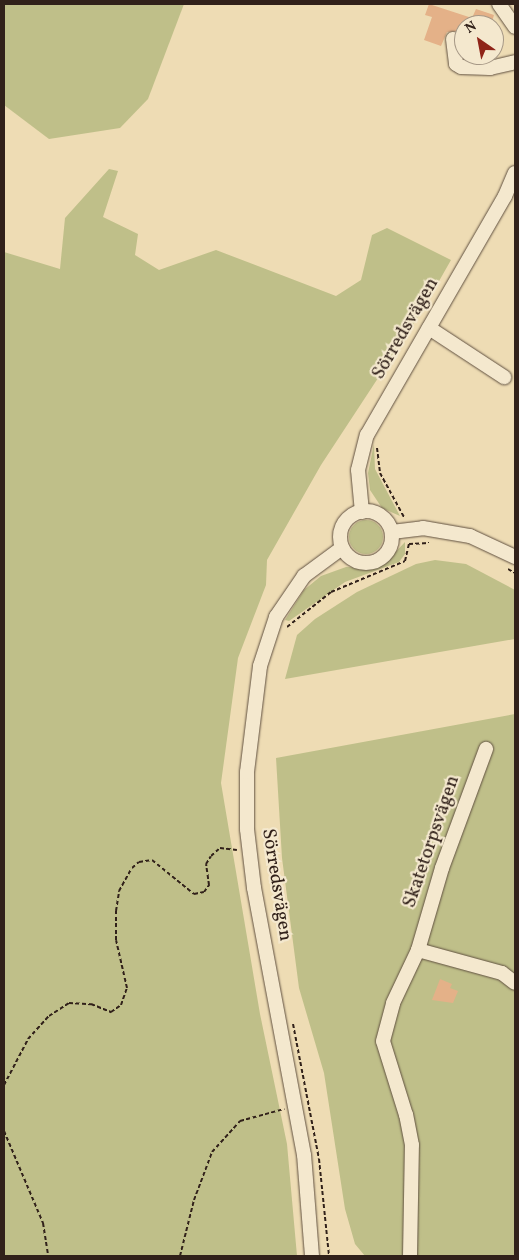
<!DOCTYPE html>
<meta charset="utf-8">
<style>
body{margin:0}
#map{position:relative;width:519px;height:1260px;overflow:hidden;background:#eedcb4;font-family:Vollkorn,serif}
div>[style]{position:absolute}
.green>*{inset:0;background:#bfbf89}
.round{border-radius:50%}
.building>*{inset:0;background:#e4b188}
.path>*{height:2px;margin-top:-1px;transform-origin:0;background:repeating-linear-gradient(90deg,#31211a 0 4px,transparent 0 6.5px)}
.roads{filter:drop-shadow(0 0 1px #605040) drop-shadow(0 0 1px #605040)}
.minor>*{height:14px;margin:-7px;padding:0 7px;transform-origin:7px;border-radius:7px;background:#f4e8ce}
.minor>.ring{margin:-7px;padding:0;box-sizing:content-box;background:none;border:14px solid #f4e8ce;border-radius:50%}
span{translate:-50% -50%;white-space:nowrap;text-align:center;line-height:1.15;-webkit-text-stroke:4.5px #f4e8ce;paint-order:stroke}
.street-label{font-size:19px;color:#31211a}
.frame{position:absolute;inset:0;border:5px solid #31211a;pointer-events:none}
.north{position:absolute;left:454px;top:15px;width:50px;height:50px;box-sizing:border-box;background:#f4e8ce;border:1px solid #a69886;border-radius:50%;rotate:327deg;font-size:14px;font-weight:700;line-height:20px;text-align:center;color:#31211a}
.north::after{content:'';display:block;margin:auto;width:18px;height:22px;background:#8f2418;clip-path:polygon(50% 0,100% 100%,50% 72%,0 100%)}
</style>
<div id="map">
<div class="green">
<div style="clip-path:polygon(4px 4px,184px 4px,148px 99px,120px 128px,49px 139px,4px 105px)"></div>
<div style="clip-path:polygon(109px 169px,118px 171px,103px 217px,138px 234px,135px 255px,159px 270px,216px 250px,336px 296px,361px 280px,372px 235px,387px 228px,451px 260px,422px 311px,321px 465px,267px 560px,266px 585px,238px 658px,221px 783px,260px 1014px,287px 1144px,297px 1256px,4px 1256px,4px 252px,60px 269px,65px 218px)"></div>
<div style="clip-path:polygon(374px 444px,375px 469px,400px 516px,382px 508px,370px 490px,368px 473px)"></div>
<div class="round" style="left:349px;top:520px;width:34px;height:34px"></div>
<div style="clip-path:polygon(405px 542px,405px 554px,399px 562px,345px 582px,289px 621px,285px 620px,304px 590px,321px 576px,346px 567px,375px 568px,386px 562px)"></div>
<div style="clip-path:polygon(435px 560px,466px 564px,515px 590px,515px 639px,285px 679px,297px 635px,315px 619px,357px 592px,416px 564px)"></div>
<div style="clip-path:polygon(515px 714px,515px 1256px,365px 1256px,355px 1244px,345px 1209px,324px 1073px,299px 988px,282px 858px,276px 758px)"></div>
</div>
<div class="building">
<div style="clip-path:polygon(429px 4px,472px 18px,476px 9px,494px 15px,491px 25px,464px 25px,464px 50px,460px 34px,456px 31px,447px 32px,441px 46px,424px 40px,432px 17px,425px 15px)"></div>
<div style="clip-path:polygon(440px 979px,452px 984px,450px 988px,458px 991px,453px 1003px,432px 1000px)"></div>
</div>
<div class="path">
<div style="left:377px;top:448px;width:25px;rotate:83deg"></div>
<div style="left:380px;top:473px;width:50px;rotate:61.4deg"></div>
<div style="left:409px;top:544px;width:20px;rotate:-3deg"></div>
<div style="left:508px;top:569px;width:8px;rotate:30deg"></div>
<div style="left:287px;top:627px;width:56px;rotate:-38.5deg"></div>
<div style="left:331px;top:592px;width:80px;rotate:-22.7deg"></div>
<div style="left:405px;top:561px;width:18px;rotate:-77deg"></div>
<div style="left:293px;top:1024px;width:137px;rotate:79.1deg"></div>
<div style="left:319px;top:1159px;width:98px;rotate:84.1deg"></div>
<div style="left:4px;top:1085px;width:52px;rotate:-62.4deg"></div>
<div style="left:28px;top:1039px;width:31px;rotate:-48deg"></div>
<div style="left:49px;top:1016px;width:24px;rotate:-33deg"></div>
<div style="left:69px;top:1003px;width:22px;rotate:3deg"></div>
<div style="left:91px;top:1004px;width:22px;rotate:22deg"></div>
<div style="left:111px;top:1012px;width:12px;rotate:-35deg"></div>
<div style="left:121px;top:1005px;width:18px;rotate:-71deg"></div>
<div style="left:127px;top:988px;width:49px;rotate:-102.9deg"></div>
<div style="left:116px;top:940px;width:29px;rotate:-90deg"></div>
<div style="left:116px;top:911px;width:20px;rotate:-81deg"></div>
<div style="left:119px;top:891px;width:26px;rotate:-61deg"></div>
<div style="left:132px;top:868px;width:9px;rotate:-41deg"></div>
<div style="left:139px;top:862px;width:13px;rotate:-9deg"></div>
<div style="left:152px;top:860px;width:54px;rotate:39deg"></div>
<div style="left:194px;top:894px;width:10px;rotate:-11deg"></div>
<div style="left:204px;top:892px;width:9px;rotate:-54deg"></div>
<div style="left:209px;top:885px;width:21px;rotate:-98deg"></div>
<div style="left:206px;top:864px;width:9px;rotate:-58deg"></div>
<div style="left:211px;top:856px;width:12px;rotate:-42deg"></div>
<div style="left:220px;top:848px;width:17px;rotate:7deg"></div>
<div style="left:4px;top:1131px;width:100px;rotate:67deg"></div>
<div style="left:43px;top:1223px;width:33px;rotate:81deg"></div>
<div style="left:180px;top:1256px;width:58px;rotate:-76deg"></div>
<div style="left:194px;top:1200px;width:51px;rotate:-69.4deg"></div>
<div style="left:212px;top:1152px;width:42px;rotate:-47.9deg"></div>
<div style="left:240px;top:1121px;width:46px;rotate:-15.3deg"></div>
</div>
<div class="roads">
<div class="minor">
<div style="left:499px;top:4px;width:28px;rotate:55deg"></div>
<div style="left:453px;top:39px;width:25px;rotate:83deg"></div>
<div style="left:456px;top:64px;width:6px;rotate:31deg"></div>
<div style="left:461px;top:67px;width:29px;rotate:2deg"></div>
<div style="left:490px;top:68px;width:26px;rotate:-13deg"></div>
<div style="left:429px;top:328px;width:90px;rotate:33.2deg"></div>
<div class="ring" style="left:340px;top:511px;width:38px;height:38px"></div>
<div style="left:362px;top:512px;width:42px;rotate:-95.4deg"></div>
<div style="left:358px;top:470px;width:36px;rotate:-76deg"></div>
<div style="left:367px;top:435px;width:276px;rotate:-60deg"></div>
<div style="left:505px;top:196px;width:25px;rotate:-67deg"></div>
<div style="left:392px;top:532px;width:31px;rotate:-7deg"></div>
<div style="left:423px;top:528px;width:48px;rotate:9.7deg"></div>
<div style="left:470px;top:536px;width:50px;rotate:25deg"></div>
<div style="left:418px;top:950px;width:85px;rotate:-73.7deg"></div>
<div style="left:442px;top:868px;width:127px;rotate:-69.7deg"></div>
<div style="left:312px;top:1256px;width:101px;rotate:-94.5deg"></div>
<div style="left:304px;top:1155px;width:272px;rotate:-100.6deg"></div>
<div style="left:254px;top:888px;width:59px;rotate:-96.8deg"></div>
<div style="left:247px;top:829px;width:57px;rotate:-90deg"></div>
<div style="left:247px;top:772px;width:107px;rotate:-83deg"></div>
<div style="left:260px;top:666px;width:52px;rotate:-71.9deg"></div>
<div style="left:276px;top:617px;width:50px;rotate:-55.7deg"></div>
<div style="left:304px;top:576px;width:47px;rotate:-36.4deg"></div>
<div style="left:410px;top:1256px;width:111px;rotate:-89deg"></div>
<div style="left:412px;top:1145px;width:31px;rotate:-101deg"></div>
<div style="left:406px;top:1115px;width:77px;rotate:-107.3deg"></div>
<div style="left:383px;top:1041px;width:39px;rotate:-75deg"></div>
<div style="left:393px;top:1003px;width:59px;rotate:-64.7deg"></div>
<div style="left:418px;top:950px;width:87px;rotate:15.3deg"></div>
<div style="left:502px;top:973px;width:16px;rotate:38deg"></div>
</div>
</div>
<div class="street-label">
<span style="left:406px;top:329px;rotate:-60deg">Sörredsvägen</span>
<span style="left:432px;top:842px;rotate:-71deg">Skatetorpsvägen</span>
<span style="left:276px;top:885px;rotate:81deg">Sörredsvägen</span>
</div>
<div class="frame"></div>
<div class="north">N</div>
</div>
